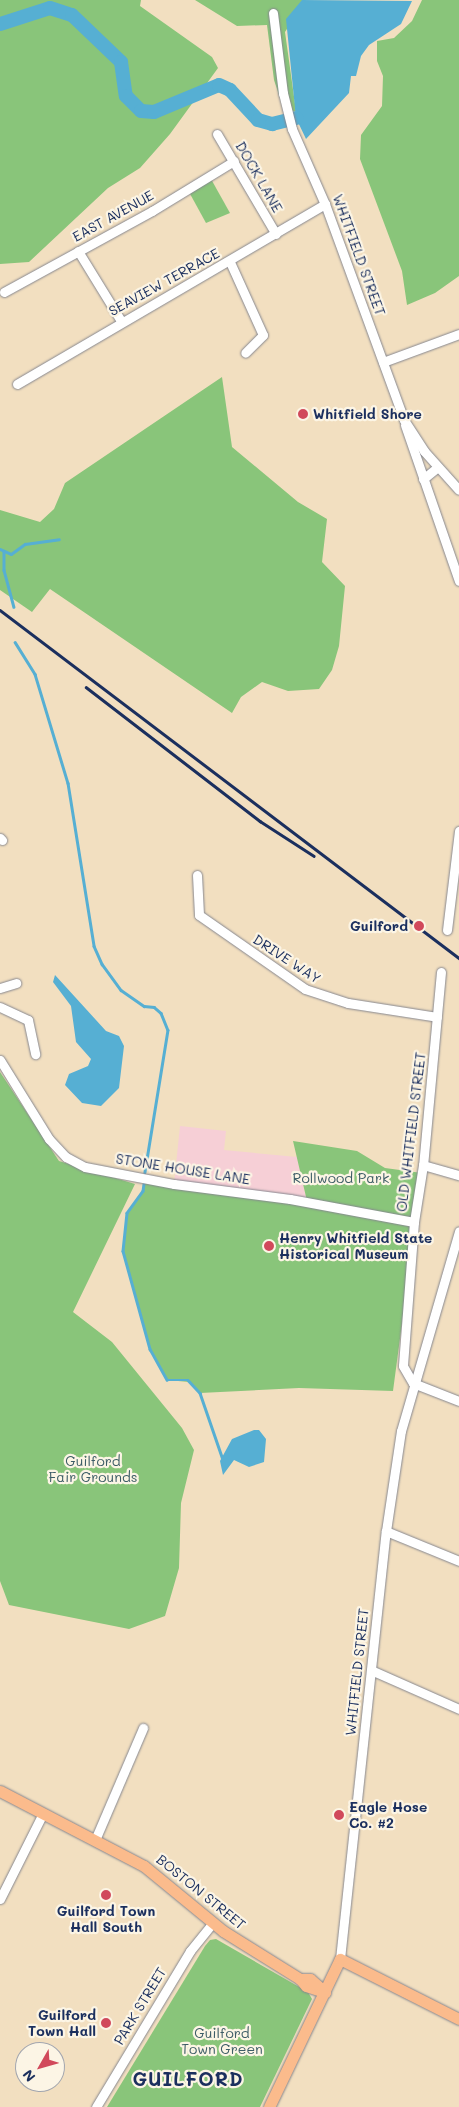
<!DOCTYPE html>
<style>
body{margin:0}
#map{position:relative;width:459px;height:2107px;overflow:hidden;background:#f2dfc0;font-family:Mali,sans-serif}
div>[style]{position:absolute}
.built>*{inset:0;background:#f6cfd6}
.green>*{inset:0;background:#89c57a}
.water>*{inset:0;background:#56afd3}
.stream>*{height:2.5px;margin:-1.25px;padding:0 1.25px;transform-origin:1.25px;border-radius:1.25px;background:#56afd3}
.river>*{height:14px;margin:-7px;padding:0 7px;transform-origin:7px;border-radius:7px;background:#56afd3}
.roads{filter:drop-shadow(0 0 1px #86878f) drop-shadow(0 0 1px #86878f)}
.minor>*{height:9px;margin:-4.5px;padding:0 4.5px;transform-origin:4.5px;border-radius:4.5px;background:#fff}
.major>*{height:11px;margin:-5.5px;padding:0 5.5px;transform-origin:5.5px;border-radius:5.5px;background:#fbbb8c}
.rail>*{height:2.5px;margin:-1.25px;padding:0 1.25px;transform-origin:1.25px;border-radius:1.25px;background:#1b2f5e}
.dots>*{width:14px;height:14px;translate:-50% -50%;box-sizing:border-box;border:2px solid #fcf5e5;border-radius:50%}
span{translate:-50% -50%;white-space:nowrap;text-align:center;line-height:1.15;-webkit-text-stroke:4.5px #fcf5e5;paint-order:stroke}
.street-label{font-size:14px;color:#1b2f5e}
.poi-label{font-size:14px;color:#1b2f5e;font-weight:700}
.left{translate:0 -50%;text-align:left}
.right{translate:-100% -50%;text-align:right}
.park-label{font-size:14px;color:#3c5c66}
.district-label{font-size:19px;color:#1b2f5e;font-weight:700;letter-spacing:1px}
.north{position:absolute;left:15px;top:2042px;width:50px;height:50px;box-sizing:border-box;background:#fcf5e5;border:1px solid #a2a6af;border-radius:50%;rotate:232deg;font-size:14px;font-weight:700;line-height:20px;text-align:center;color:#1b2f5e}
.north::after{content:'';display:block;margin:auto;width:18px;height:22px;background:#d1495b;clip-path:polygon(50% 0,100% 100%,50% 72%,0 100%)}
</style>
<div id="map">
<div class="built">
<div style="clip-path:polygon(180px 1126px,226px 1131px,224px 1150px,297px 1157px,307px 1202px,174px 1184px)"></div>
</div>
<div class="green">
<div style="clip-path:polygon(0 0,141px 0,140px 6px,212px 57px,218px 68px,170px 134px,140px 168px,108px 188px,29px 262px,0 264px)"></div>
<div style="clip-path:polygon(195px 0,306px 0,285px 32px,296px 111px,285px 113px,274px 80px,267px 25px,237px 26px)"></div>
<div style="clip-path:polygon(422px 0,459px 0,459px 276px,435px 293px,407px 305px,402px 271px,360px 159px,361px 135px,382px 106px,383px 76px,377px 61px,377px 41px,394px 38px,412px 21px)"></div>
<div style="clip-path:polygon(211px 179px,230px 213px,206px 223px,189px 192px)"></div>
<div style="clip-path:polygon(222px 377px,232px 447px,298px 502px,327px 519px,322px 562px,345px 586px,339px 646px,332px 670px,319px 689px,288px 691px,262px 682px,241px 697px,232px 713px,50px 589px,32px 612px,0 590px,0 510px,40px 522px,54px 509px,65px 483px)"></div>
<div style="clip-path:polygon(0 1072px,59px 1161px,135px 1184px,73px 1312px,112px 1342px,182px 1428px,194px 1450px,181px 1503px,179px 1568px,165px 1616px,129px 1629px,9px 1605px,0 1581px)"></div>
<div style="clip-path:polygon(293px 1141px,357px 1151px,385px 1168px,422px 1173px,393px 1391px,299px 1388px,200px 1393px,189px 1382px,167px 1380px,150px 1349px,123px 1251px,127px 1213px,143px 1191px,145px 1179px,307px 1201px)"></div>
<div style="clip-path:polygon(216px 1939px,308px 1992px,312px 1999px,260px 2107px,107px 2107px,205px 1946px,210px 1940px)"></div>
</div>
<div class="water">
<div style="clip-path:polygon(302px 0,412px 1px,401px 24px,369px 45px,361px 56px,356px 76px,351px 76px,349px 93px,306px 139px,296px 118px,286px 19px)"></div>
<div style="clip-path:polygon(55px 975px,106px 1031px,119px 1036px,124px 1046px,119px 1088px,101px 1106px,82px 1103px,65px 1085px,69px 1074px,88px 1066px,91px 1059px,76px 1042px,71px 1006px,53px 982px)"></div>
<div style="clip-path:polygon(254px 1430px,259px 1430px,266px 1439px,264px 1462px,249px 1467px,234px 1460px,223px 1475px,220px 1461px,232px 1439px)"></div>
</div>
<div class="stream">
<div style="left:0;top:549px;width:12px;rotate:24deg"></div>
<div style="left:11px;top:554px;width:17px;rotate:-36deg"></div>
<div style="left:25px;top:544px;width:34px;rotate:-8deg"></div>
<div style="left:4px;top:551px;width:19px;rotate:90deg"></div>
<div style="left:4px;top:570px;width:38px;rotate:75deg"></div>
<div style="left:15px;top:642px;width:38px;rotate:58deg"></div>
<div style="left:35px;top:674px;width:114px;rotate:73.2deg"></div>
<div style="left:68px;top:783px;width:165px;rotate:80.9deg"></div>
<div style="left:94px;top:946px;width:20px;rotate:66deg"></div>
<div style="left:102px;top:964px;width:32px;rotate:54deg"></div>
<div style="left:121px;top:990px;width:28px;rotate:35deg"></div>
<div style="left:144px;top:1006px;width:10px;rotate:6deg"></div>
<div style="left:154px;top:1007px;width:9px;rotate:41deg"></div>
<div style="left:161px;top:1013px;width:18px;rotate:68deg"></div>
<div style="left:168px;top:1030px;width:144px;rotate:99.2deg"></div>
<div style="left:144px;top:1184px;width:7px;rotate:98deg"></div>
<div style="left:143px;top:1191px;width:27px;rotate:126deg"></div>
<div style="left:127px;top:1213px;width:38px;rotate:96deg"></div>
<div style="left:123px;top:1251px;width:102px;rotate:74.6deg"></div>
<div style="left:150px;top:1349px;width:35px;rotate:61deg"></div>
<div style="left:167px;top:1380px;width:21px"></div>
<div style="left:188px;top:1380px;width:18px;rotate:47deg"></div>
<div style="left:200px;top:1393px;width:68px;rotate:71deg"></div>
</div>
<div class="river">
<div style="left:0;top:24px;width:52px;rotate:-17.7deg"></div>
<div style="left:50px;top:8px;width:23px;rotate:18deg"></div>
<div style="left:72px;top:15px;width:68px;rotate:43.8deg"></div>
<div style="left:121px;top:62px;width:34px;rotate:82deg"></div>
<div style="left:126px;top:96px;width:21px;rotate:45deg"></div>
<div style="left:141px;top:111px;width:13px;rotate:4deg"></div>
<div style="left:154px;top:112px;width:70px;rotate:-22.6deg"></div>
<div style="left:219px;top:85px;width:12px;rotate:24deg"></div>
<div style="left:230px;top:90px;width:41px;rotate:47deg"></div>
<div style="left:258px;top:120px;width:15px;rotate:16deg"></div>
<div style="left:272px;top:124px;width:25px;rotate:-14deg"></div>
</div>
<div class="roads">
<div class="minor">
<div style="left:273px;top:13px;width:81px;rotate:82.9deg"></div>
<div style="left:283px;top:93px;width:37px;rotate:76deg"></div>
<div style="left:292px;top:129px;width:82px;rotate:66.3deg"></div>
<div style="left:325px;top:204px;width:230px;rotate:69.9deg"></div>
<div style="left:404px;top:420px;width:37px;rotate:57deg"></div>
<div style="left:424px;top:451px;width:52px;rotate:48.1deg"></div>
<div style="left:217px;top:134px;width:116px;rotate:59.5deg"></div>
<div style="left:78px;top:251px;width:82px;rotate:58.4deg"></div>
<div style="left:230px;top:262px;width:80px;rotate:65.7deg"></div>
<div style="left:263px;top:335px;width:25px;rotate:135deg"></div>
<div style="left:4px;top:292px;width:169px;rotate:-28.7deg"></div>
<div style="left:152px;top:211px;width:96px;rotate:-31.4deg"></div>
<div style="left:383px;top:362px;width:81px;rotate:-20.2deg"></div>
<div style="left:17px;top:384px;width:357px;rotate:-30.3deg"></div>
<div style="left:405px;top:425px;width:165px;rotate:70.9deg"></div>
<div style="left:423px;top:479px;width:19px;rotate:-39deg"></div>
<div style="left:0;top:838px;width:3px;rotate:45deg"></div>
<div style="left:197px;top:875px;width:40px;rotate:87.1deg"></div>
<div style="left:199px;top:915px;width:129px;rotate:34.9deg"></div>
<div style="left:305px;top:989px;width:45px;rotate:18deg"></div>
<div style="left:348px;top:1003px;width:90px;rotate:8.9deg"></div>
<div style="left:447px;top:930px;width:100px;rotate:-83.1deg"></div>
<div style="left:441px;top:972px;width:194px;rotate:95.3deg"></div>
<div style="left:423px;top:1165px;width:58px;rotate:99deg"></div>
<div style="left:414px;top:1222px;width:144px;rotate:94.4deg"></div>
<div style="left:403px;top:1366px;width:20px;rotate:60deg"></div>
<div style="left:413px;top:1383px;width:49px;rotate:21.4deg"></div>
<div style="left:0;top:988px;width:17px;rotate:-17deg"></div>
<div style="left:0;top:1007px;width:31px;rotate:25deg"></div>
<div style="left:28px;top:1020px;width:35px;rotate:78deg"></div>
<div style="left:0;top:1060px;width:93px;rotate:58.2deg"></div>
<div style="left:49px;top:1139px;width:25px;rotate:47deg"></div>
<div style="left:66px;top:1157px;width:21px;rotate:28deg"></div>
<div style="left:85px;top:1167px;width:91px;rotate:10.8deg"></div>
<div style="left:174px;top:1184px;width:117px;rotate:7.4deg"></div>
<div style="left:290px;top:1199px;width:126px;rotate:10.5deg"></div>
<div style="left:423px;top:1165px;width:37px;rotate:16deg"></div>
<div style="left:386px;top:1531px;width:79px;rotate:22.3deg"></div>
<div style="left:373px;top:1671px;width:94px;rotate:23.8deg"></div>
<div style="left:95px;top:1840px;width:122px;rotate:-66.8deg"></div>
<div style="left:0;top:1899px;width:96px;rotate:-63.4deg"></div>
<div style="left:340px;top:1959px;width:430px;rotate:-83.9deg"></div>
<div style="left:386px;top:1531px;width:101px;rotate:-81.5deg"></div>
<div style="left:401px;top:1431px;width:208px;rotate:-73.8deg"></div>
<div style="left:96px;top:2107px;width:182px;rotate:-58.9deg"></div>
<div style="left:190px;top:1951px;width:36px;rotate:-51deg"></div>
</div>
<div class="major">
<div style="left:0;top:1791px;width:162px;rotate:27.5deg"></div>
<div style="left:144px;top:1866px;width:102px;rotate:39.4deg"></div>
<div style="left:223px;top:1931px;width:91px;rotate:31.9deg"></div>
<div style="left:300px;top:1979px;width:9px;rotate:49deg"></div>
<div style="left:306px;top:1986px;width:20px;rotate:18deg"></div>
<div style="left:300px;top:1979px;width:10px"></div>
<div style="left:310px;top:1979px;width:20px;rotate:41deg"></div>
<div style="left:269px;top:2107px;width:164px;rotate:-64.4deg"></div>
<div style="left:340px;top:1959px;width:133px;rotate:26.8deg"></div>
</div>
</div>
<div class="rail">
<div style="left:0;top:610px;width:576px;rotate:37.17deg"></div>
<div style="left:86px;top:687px;width:220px;rotate:37.6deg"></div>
<div style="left:260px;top:821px;width:64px;rotate:32.9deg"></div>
</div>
<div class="dots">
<div style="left:303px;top:414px;background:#d1495b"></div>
<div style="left:419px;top:926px;background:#d1495b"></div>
<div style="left:269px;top:1246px;background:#d1495b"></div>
<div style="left:339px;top:1815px;background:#d1495b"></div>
<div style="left:106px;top:1895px;background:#d1495b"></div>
<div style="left:106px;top:2023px;background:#d1495b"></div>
</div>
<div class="street-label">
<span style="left:259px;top:177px;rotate:60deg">DOCK LANE</span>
<span style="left:113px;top:216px;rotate:-29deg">EAST AVENUE</span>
<span style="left:359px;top:255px;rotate:70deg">WHITFIELD STREET</span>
<span style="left:164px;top:282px;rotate:-29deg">SEAVIEW TERRACE</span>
<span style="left:287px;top:959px;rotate:33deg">DRIVE WAY</span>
<span style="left:411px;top:1132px;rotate:-83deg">OLD WHITFIELD STREET</span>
<span style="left:183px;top:1169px;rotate:9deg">STONE HOUSE LANE</span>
<span style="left:357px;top:1672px;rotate:-84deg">WHITFIELD STREET</span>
<span style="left:201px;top:1892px;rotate:39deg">BOSTON STREET</span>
<span style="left:140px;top:2006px;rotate:-59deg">PARK STREET</span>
</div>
<div class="poi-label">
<span class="left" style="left:313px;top:414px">Whitfield Shore</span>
<span class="right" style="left:408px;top:926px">Guilford</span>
<span class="left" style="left:279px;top:1246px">Henry Whitfield State<br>Historical Museum</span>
<span class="left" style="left:349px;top:1815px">Eagle Hose<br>Co. #2</span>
<span style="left:106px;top:1919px">Guilford Town<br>Hall South</span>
<span class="right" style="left:96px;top:2023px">Guilford<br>Town Hall</span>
</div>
<div class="park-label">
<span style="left:341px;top:1178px">Rollwood Park</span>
<span style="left:93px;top:1469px">Guilford<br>Fair Grounds</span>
<span style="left:222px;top:2041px">Guilford<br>Town Green</span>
</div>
<div class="district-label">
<span style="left:188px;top:2079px">GUILFORD</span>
</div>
<div class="north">N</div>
</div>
